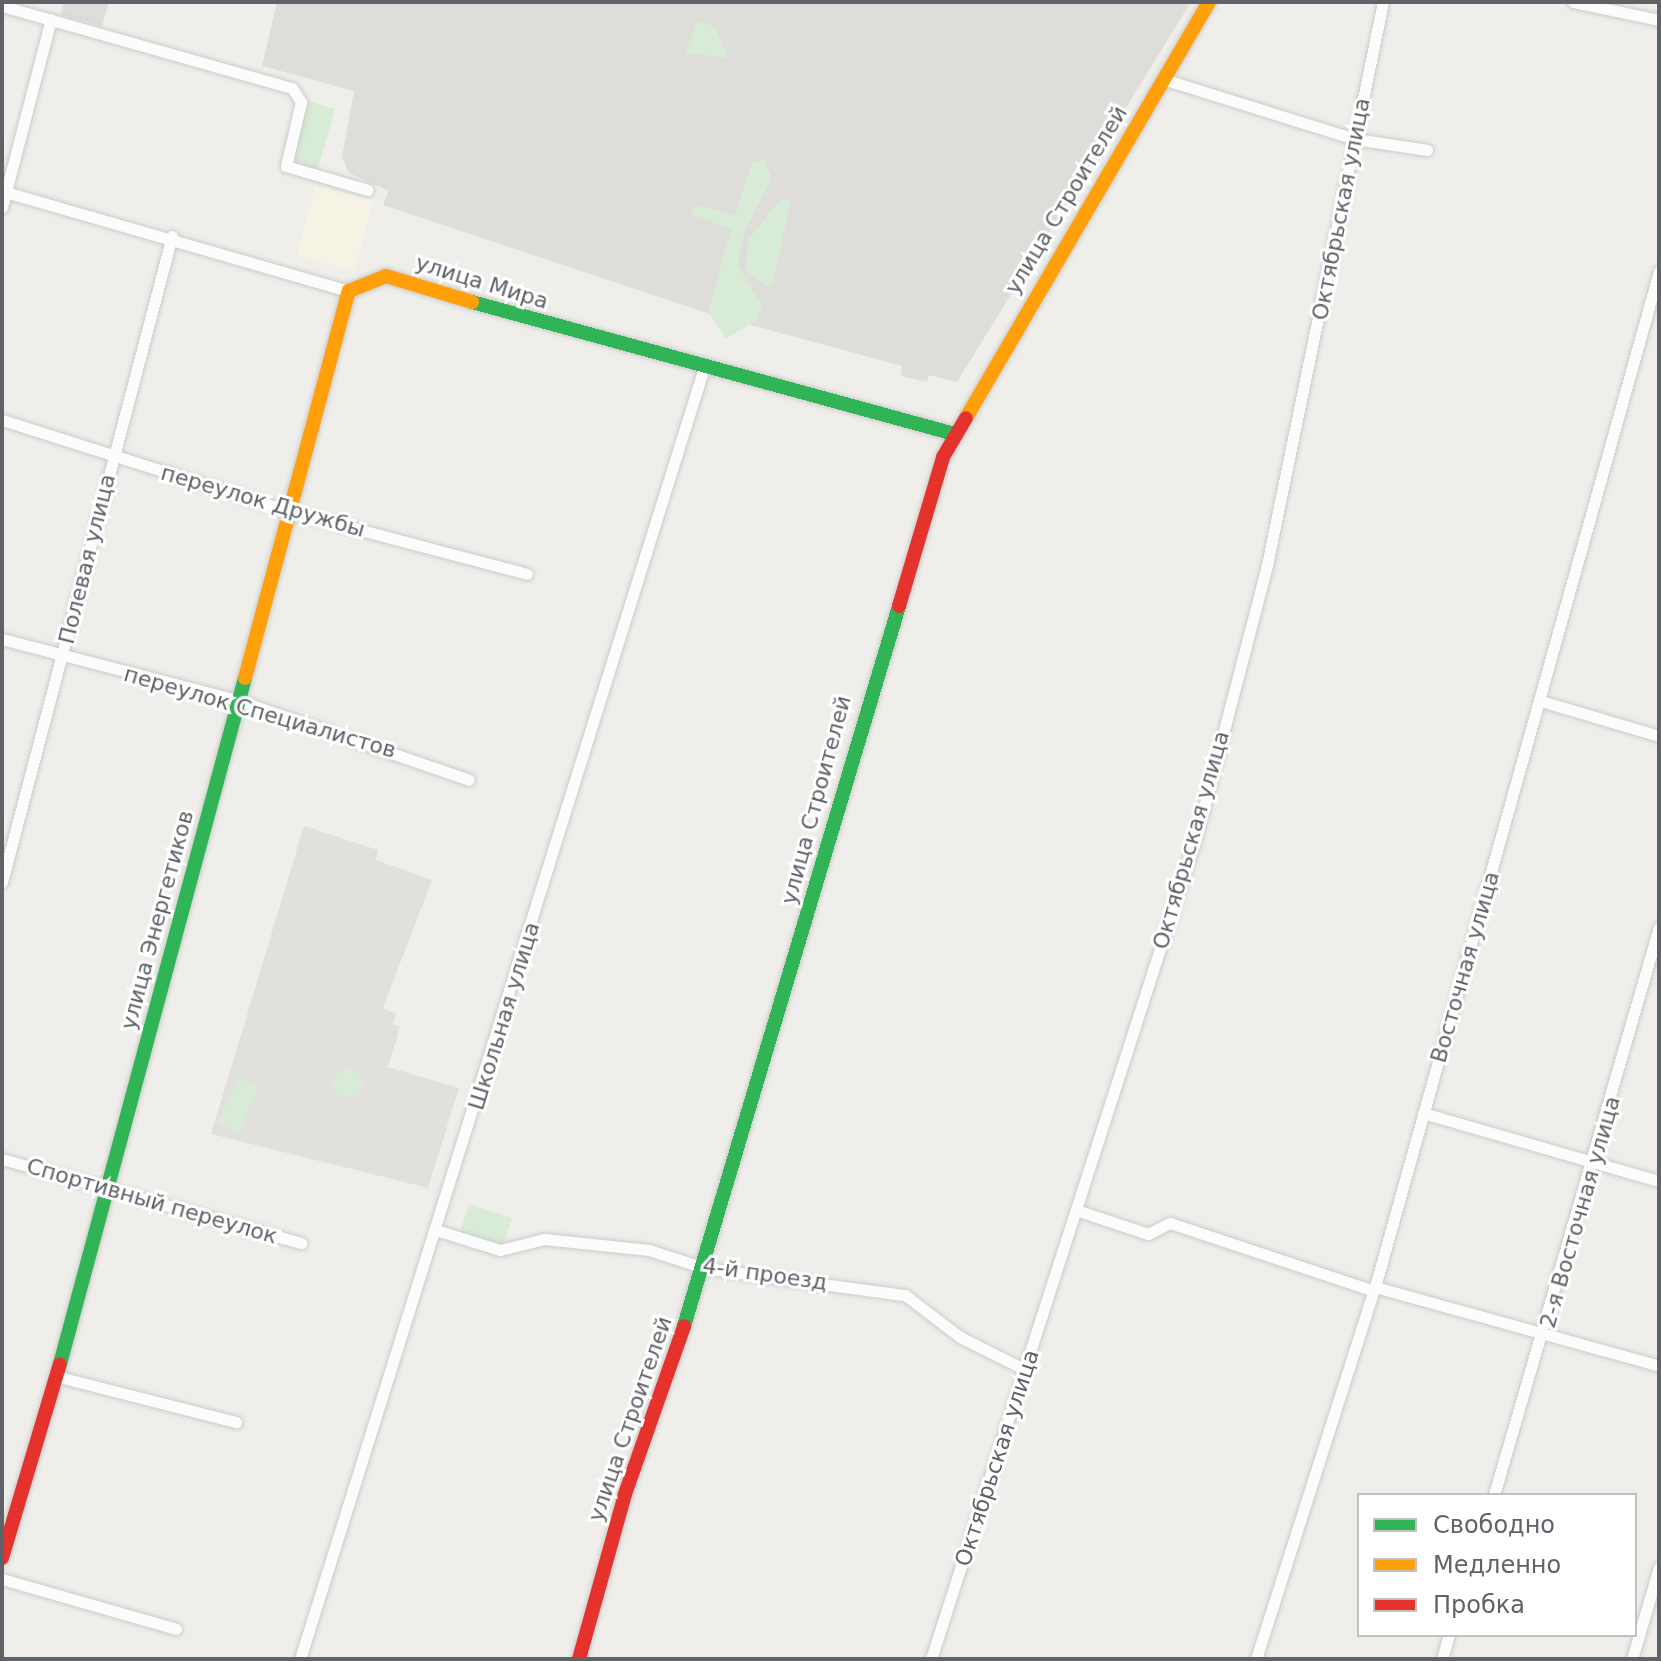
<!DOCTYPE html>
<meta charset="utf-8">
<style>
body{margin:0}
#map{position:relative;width:1661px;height:1661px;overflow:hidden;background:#efeeea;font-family:"DejaVu Sans",sans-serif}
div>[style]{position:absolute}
.commercial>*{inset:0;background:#f7f3e4}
.industrial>*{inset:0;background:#dfddda}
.education>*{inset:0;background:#e2e0da}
.green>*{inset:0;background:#d8ebd6}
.round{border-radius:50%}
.roads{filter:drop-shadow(0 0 2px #cbcccc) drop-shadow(0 0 2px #cbcccc)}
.street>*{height:11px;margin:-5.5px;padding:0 5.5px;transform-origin:5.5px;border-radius:5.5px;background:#fdfcfc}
.fast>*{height:14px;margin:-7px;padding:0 7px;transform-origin:7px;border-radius:7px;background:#30b455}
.slow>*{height:14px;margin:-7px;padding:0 7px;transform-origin:7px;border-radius:7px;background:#ff9f0a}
.jam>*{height:14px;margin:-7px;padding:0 7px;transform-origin:7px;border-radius:7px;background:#e5322d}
span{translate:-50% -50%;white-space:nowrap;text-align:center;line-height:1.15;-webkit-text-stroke:6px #fff;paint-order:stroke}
.street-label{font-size:22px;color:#5f6368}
.frame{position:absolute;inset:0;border:4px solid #5f6368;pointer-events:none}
.legend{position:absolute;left:1357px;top:1493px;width:280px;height:144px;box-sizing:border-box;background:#fff;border:2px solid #bfc1c3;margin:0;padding:10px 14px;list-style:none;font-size:24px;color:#5f6368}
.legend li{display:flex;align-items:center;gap:16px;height:40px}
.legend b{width:40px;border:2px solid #bfc1c3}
</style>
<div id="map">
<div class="commercial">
<div style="clip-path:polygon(316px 185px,373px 201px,354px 271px,297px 256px)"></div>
</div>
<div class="industrial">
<div style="clip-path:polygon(64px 2px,109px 2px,102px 26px,61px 15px)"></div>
<div style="clip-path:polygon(277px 2px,1191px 2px,957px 382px,929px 375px,927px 382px,901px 376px,902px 366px,707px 313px,383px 205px,388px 191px,349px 173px,342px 157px,354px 91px,262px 66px)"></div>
</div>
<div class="education">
<div style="clip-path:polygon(304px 826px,378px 850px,376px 860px,432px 880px,383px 1008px,396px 1014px,393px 1024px,400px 1027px,388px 1067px,459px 1088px,428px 1188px,211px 1134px)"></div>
</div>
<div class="green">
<div style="clip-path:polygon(698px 21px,715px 27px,728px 58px,685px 53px)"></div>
<div style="clip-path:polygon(309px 101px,335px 109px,317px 171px,298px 165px,294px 154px)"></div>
<div style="clip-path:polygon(763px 159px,772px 178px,745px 230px,738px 266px,762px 305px,758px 319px,726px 339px,708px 312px,731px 229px,691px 214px,696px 205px,735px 215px,752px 163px)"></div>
<div style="clip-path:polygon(791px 199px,773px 285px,767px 286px,746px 272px,748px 240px,780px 200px)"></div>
<div class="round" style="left:334px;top:1069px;width:28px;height:28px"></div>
<div style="clip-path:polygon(239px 1077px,257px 1089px,239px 1133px,218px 1123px)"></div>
<div style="clip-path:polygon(469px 1204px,512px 1218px,503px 1246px,460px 1232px)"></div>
</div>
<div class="roads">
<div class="street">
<div style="left:1573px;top:2px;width:88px;rotate:11.8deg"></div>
<div style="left:2px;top:6px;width:301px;rotate:15.8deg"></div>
<div style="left:292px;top:88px;width:17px;rotate:57deg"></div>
<div style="left:301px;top:102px;width:66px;rotate:103.2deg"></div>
<div style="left:286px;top:166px;width:85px;rotate:16.3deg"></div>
<div style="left:1163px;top:79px;width:201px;rotate:17.4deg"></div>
<div style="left:1355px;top:139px;width:73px;rotate:8.7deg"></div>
<div style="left:2px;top:191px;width:361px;rotate:16.1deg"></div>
<div style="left:2px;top:207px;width:194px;rotate:-75.4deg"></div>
<div style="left:2px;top:420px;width:301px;rotate:17.6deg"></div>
<div style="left:289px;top:511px;width:246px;rotate:14.8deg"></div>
<div style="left:2px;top:639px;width:243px;rotate:14.6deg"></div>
<div style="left:237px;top:700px;width:245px;rotate:19deg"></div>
<div style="left:1541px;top:701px;width:123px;rotate:16.5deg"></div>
<div style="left:2px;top:882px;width:668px;rotate:-75.26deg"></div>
<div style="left:1423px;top:1113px;width:246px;rotate:16.1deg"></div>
<div style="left:2px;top:1159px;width:311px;rotate:15.7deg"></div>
<div style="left:1076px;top:1210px;width:76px;rotate:18.4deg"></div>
<div style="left:1148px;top:1234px;width:25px;rotate:-27deg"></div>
<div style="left:1170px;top:1223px;width:215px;rotate:18.4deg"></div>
<div style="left:439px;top:1231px;width:64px;rotate:17.3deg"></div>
<div style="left:500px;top:1250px;width:45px;rotate:-14deg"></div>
<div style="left:544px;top:1239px;width:106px;rotate:6deg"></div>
<div style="left:649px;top:1250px;width:58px;rotate:18.1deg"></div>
<div style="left:704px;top:1268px;width:203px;rotate:7.7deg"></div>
<div style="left:905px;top:1295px;width:69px;rotate:37.4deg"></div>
<div style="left:960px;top:1337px;width:74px;rotate:26.6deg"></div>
<div style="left:1375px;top:1287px;width:295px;rotate:15.5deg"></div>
<div style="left:55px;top:1376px;width:187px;rotate:14.3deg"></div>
<div style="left:1494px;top:1495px;width:591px;rotate:-73.8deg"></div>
<div style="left:2px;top:1579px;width:181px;rotate:16deg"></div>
<div style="left:300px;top:1659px;width:1350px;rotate:-72.63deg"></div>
<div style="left:931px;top:1659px;width:867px;rotate:-72.13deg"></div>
<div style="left:1197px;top:834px;width:278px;rotate:-75.4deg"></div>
<div style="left:1267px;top:565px;width:575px;rotate:-78.36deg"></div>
<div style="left:1256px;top:1659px;width:391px;rotate:-72.3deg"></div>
<div style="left:1375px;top:1287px;width:1055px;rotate:-74.38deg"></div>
<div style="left:1442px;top:1659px;width:25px;rotate:-74deg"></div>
<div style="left:1632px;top:1659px;width:96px;rotate:-73.6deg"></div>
</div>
<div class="fast">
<div style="left:472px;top:302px;width:499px;rotate:15.3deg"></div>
<div style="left:684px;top:1326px;width:751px;rotate:-73.37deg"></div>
<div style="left:60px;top:1364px;width:711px;rotate:-74.91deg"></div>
</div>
<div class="slow">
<div style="left:966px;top:418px;width:482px;rotate:-59.7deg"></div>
<div style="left:245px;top:678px;width:401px;rotate:-75deg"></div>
<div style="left:349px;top:291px;width:40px;rotate:-22deg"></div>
<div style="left:386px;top:276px;width:90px;rotate:16.8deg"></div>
</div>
<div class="jam">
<div style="left:899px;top:606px;width:155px;rotate:-73.5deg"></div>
<div style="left:943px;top:457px;width:45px;rotate:-59.5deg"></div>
<div style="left:2px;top:1558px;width:202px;rotate:-73.4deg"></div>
<div style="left:579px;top:1659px;width:171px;rotate:-74.4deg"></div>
<div style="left:625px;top:1494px;width:178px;rotate:-70.6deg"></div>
</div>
</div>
<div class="street-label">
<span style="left:1066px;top:200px;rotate:-59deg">улица Строителей</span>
<span style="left:1341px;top:209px;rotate:-79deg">Октябрьская улица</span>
<span style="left:482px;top:282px;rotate:17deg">улица Мира</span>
<span style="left:263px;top:501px;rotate:16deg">переулок Дружбы</span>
<span style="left:87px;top:559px;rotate:-76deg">Полевая улица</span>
<span style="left:260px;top:712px;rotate:16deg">переулок Специалистов</span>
<span style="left:816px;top:800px;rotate:-75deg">улица Строителей</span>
<span style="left:1191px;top:840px;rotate:-74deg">Октябрьская улица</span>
<span style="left:157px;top:920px;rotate:-75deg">улица Энергетиков</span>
<span style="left:1465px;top:967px;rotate:-74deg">Восточная улица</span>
<span style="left:504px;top:1016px;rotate:-73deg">Школьная улица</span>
<span style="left:152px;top:1201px;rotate:16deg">Спортивный переулок</span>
<span style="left:1580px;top:1212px;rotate:-74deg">2-я Восточная улица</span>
<span style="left:765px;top:1274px;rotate:8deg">4-й проезд</span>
<span style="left:630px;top:1419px;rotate:-71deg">улица Строителей</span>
<span style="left:997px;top:1458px;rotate:-72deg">Октябрьская улица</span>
</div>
<div class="frame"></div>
<ul class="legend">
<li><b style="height:10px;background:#30b455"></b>Свободно</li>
<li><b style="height:10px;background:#ff9f0a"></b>Медленно</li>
<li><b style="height:10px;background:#e5322d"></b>Пробка</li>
</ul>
</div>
